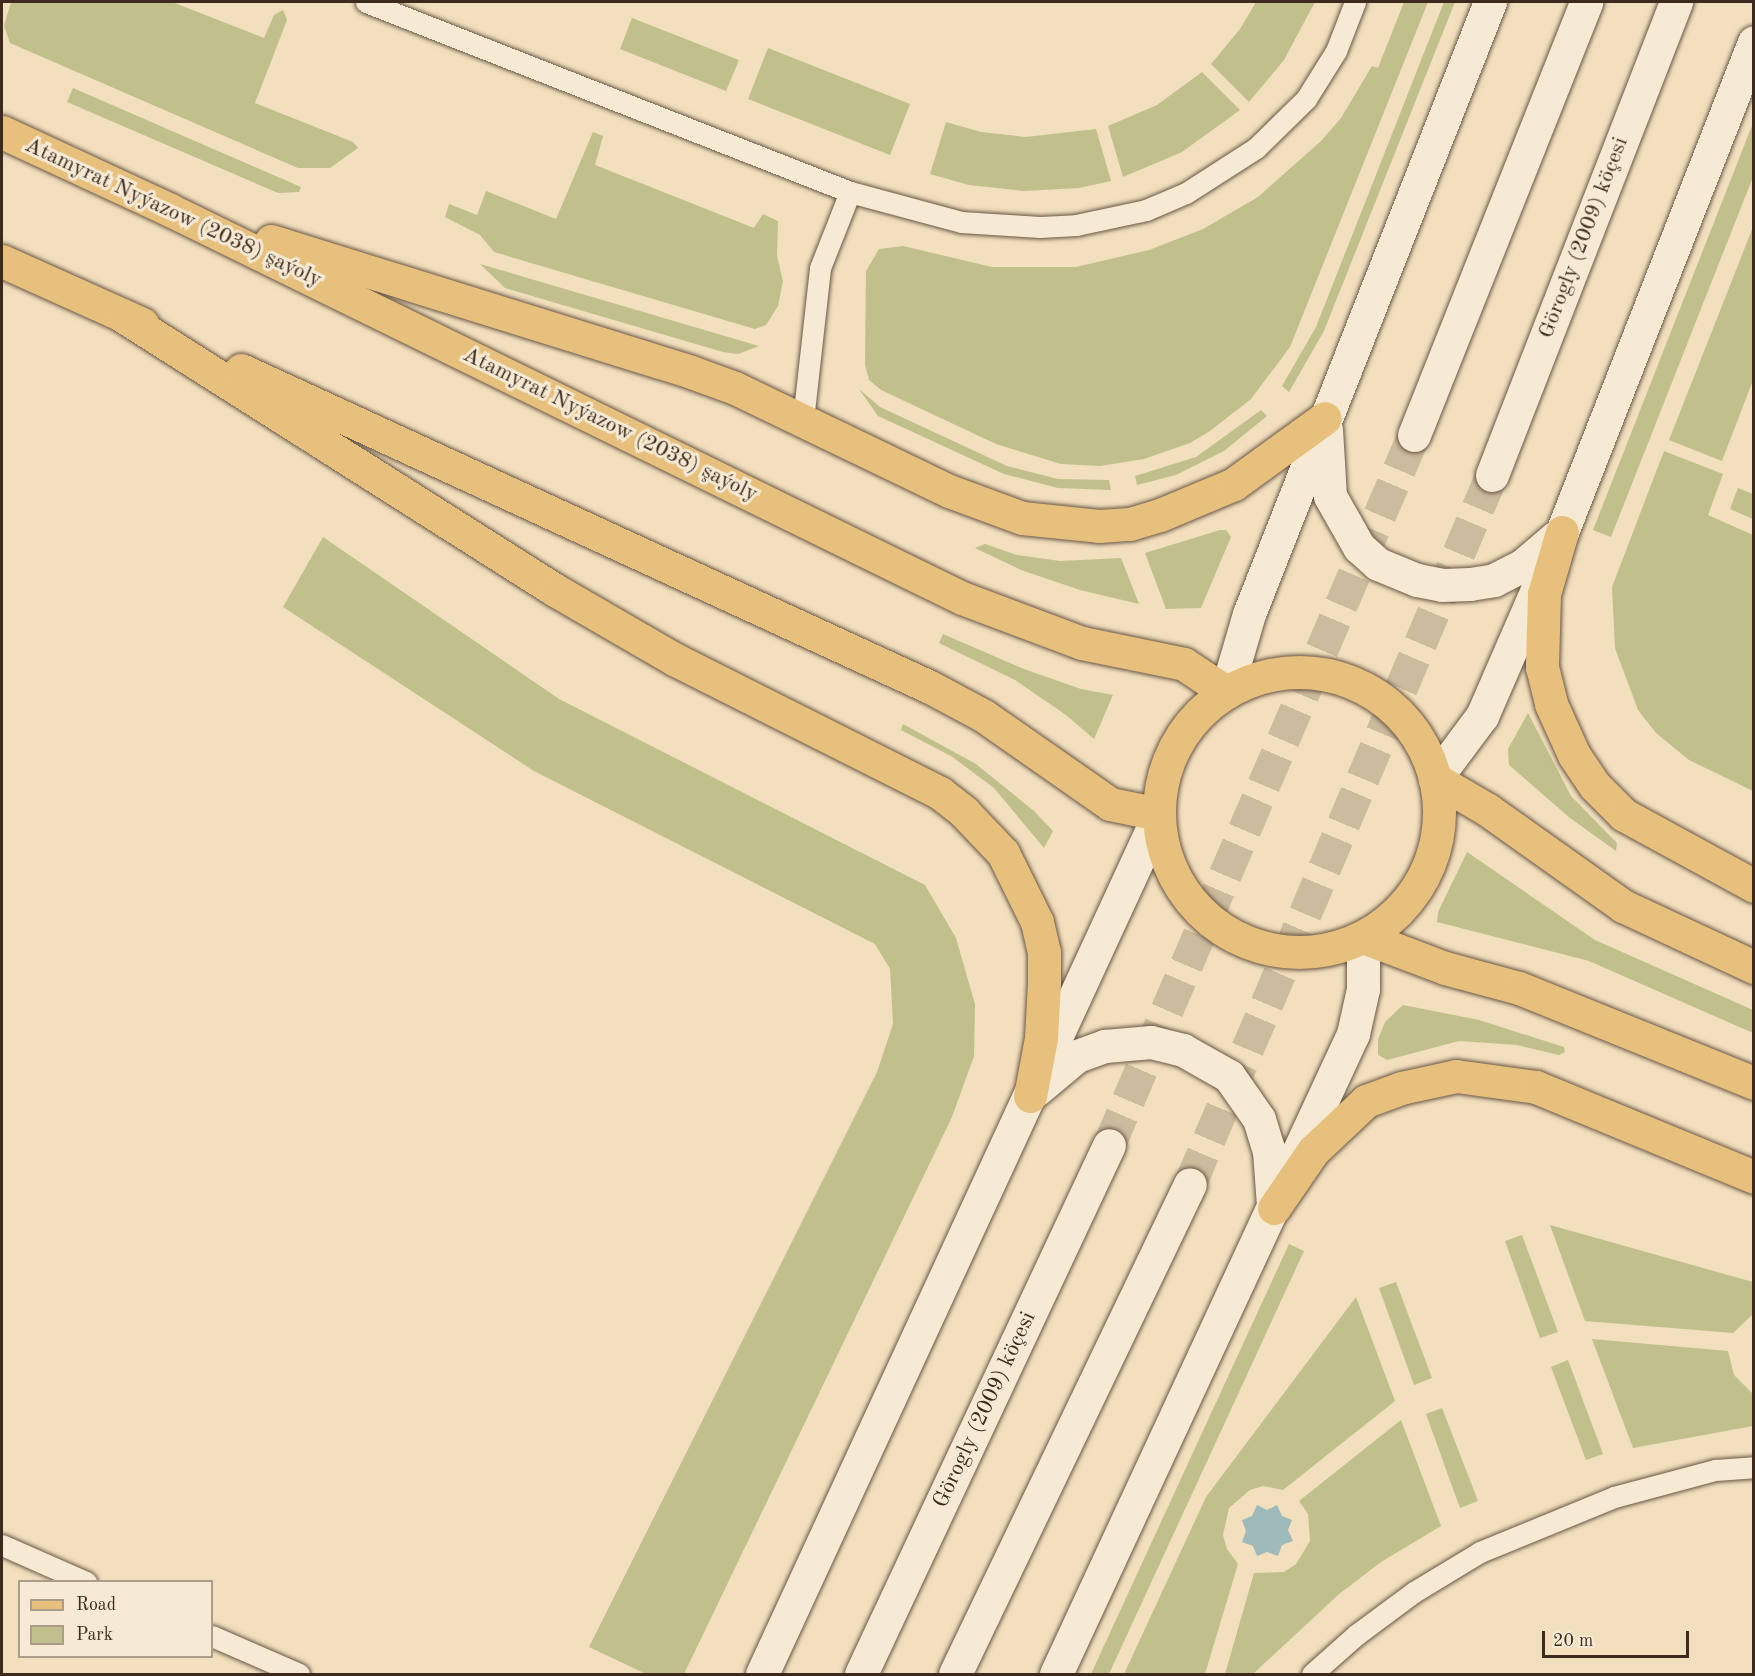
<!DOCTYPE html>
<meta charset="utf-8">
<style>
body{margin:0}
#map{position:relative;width:1755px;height:1676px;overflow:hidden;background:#f1dfbd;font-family:"Old Standard TT",serif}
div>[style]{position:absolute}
.green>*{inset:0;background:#c1c08c}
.water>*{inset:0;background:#9ebabb}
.secondary-tunnel>*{height:33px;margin-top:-16.5px;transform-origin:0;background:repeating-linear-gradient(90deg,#cdbb9d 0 33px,transparent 0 49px)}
.roads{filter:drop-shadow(0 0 2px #6a5646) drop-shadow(0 0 2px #6a5646)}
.lane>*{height:21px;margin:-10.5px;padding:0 10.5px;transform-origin:10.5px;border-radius:10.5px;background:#f6ead4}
.secondary>*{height:33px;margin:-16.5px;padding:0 16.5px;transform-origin:16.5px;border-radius:16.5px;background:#f6ead4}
.primary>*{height:33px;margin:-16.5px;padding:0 16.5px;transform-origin:16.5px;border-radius:16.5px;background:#e8c07e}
.primary>.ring{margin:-16.5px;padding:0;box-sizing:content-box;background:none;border:33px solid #e8c07e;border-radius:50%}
span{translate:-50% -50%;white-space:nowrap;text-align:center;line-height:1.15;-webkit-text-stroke:6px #f6ead4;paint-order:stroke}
.street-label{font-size:22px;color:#3d291e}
.frame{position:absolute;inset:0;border:3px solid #3d291e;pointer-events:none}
.legend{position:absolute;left:18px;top:1580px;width:195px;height:78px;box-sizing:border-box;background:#f6ead4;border:2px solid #ac9d8b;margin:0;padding:8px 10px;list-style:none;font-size:18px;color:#3d291e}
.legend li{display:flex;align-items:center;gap:12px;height:30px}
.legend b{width:30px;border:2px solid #ac9d8b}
.scale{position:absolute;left:1542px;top:1631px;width:147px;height:27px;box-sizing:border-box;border:3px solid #3d291e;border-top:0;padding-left:8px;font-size:18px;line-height:21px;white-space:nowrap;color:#3d291e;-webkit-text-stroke:4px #f6ead4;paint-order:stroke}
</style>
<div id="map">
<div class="green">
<div style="clip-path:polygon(11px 2px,172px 2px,264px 38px,274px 15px,283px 10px,287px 20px,255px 103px,353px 142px,358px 148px,330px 168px,298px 168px,10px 43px,4px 26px)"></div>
<div style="clip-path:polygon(1256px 2px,1315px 2px,1284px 60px,1249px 102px,1211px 64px,1240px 29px)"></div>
<div style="clip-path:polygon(1404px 2px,1428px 2px,1290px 347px,1251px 399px,1210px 431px,1190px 443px,1144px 459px,1100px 466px,1061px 464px,996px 444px,881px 390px,869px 380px,865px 365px,866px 271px,879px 249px,903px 246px,992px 267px,1076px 267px,1149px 250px,1203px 229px,1258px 197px,1321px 141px,1341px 118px,1372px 66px,1378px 68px)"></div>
<div style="clip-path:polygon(1444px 2px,1455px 2px,1324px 331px,1289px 392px,1282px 386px,1316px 327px)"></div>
<div style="clip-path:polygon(632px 18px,739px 60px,726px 91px,620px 49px)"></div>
<div style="clip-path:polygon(768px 48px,910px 104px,890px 155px,748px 99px)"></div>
<div style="clip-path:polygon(1202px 72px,1240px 110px,1182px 152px,1123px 177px,1108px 126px,1157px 105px)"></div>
<div style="clip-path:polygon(73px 88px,301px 187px,299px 192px,278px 193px,67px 102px)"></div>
<div style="clip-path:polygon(946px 122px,981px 132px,1026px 137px,1096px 129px,1111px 181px,1079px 188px,1024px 191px,969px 185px,930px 174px)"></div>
<div style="clip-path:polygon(1753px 123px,1753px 177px,1611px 537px,1593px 530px)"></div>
<div style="clip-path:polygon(593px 132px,603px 136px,595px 165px,754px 228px,763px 214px,778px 221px,777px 256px,783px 281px,778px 306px,766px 325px,755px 329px,494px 252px,480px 235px,445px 217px,449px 204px,477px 215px,486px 191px,556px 219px)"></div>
<div style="clip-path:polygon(1753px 227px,1753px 380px,1722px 461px,1669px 440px)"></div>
<div style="clip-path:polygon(480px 264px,759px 346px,738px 354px,723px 352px,505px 288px)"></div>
<div style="clip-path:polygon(859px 389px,880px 407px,1007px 466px,1058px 479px,1109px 480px,1111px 490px,1058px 488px,1004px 474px,878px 416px)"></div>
<div style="clip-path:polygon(1261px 410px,1267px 416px,1224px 451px,1176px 475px,1137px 485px,1135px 476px,1196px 457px)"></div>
<div style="clip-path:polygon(1664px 451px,1723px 474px,1708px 515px,1753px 535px,1753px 791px,1689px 760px,1656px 733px,1638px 710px,1615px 648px,1612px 587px)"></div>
<div style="clip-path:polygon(1738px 488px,1753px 494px,1753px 519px,1730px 509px)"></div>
<div style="clip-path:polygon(1220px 530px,1226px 530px,1231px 537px,1201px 608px,1166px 609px,1145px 553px)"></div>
<div style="clip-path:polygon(323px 537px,559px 699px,925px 885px,956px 938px,975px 1004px,974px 1056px,952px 1117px,684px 1674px,646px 1674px,589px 1647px,877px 1072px,893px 1024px,890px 969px,875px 944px,534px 771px,283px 607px)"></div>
<div style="clip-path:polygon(985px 544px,1017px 555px,1060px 561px,1121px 558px,1139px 604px,1080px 590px,1021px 570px,975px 548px)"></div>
<div style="clip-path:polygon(943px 634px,1024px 669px,1081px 689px,1113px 695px,1094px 739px,1066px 715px,1015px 680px,939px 643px)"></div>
<div style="clip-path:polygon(1528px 713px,1571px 796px,1617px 843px,1616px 851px,1570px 818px,1509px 765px,1508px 749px)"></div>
<div style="clip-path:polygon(903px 724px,976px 764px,1034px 811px,1053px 831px,1044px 848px,994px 788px,951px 756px,901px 730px)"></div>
<div style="clip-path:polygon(1467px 852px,1595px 940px,1753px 1010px,1753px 1033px,1589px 961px,1437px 922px,1438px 912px)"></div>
<div style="clip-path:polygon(1403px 1005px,1479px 1020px,1564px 1047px,1565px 1052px,1559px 1055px,1517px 1045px,1459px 1041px,1387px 1060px,1378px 1055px,1378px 1039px,1385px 1022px)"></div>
<div style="clip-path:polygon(1550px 1225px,1753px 1282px,1753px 1314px,1733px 1333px,1585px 1321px)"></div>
<div style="clip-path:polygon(1522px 1235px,1558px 1332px,1540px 1338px,1505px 1241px)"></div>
<div style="clip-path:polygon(1289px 1244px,1304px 1251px,1109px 1674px,1091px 1674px)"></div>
<div style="clip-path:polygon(1396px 1282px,1432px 1378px,1414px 1385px,1379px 1288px)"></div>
<div style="clip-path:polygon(1356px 1297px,1395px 1401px,1283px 1490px,1263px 1486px,1250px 1490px,1229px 1508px,1223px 1535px,1227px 1549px,1238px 1564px,1205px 1674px,1124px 1674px,1206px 1497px)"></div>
<div style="clip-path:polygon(1592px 1339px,1728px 1351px,1734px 1375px,1753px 1394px,1753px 1426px,1633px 1448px)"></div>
<div style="clip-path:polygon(1568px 1360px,1603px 1454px,1586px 1460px,1551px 1367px)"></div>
<div style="clip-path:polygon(1442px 1408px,1478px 1501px,1460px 1508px,1426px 1414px)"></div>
<div style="clip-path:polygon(1401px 1420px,1441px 1526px,1381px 1562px,1338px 1595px,1253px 1674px,1225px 1674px,1254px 1573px,1284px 1572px,1296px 1564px,1310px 1541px,1308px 1514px,1299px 1501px)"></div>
</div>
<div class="water">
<div style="clip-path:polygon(1257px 1505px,1267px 1510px,1277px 1505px,1282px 1516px,1292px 1520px,1288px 1530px,1293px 1541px,1282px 1545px,1278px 1556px,1267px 1552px,1257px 1556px,1253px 1546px,1242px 1542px,1246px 1531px,1242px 1520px,1252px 1516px)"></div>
</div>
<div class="secondary-tunnel">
<div style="left:1109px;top:1145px;width:773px;rotate:-66.75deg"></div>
<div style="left:1190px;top:1184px;width:771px;rotate:-66.93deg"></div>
</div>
<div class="roads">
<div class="lane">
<div style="left:366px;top:2px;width:520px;rotate:21.43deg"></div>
<div style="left:850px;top:192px;width:115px;rotate:15.1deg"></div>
<div style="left:961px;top:222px;width:79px;rotate:3.6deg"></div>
<div style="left:1040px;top:227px;width:36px;rotate:-3deg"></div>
<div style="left:1076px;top:225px;width:72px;rotate:-12.1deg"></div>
<div style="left:1146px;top:210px;width:43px;rotate:-23deg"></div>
<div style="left:1186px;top:193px;width:83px;rotate:-32.7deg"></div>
<div style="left:1256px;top:148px;width:70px;rotate:-44.4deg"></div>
<div style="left:1306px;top:99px;width:57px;rotate:-58deg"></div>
<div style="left:1336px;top:51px;width:53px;rotate:-68.8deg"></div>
<div style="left:803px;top:420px;width:153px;rotate:-83.6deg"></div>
<div style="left:820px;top:268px;width:82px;rotate:-68.5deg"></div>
<div style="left:2px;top:1545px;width:92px;rotate:23.8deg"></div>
<div style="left:212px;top:1636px;width:95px;rotate:23.6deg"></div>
<div style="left:1312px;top:1674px;width:59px;rotate:-41.6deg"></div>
<div style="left:1356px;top:1635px;width:72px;rotate:-36.6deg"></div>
<div style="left:1414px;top:1592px;width:77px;rotate:-31.2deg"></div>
<div style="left:1480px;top:1552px;width:145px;rotate:-22.3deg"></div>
<div style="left:1614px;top:1497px;width:105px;rotate:-15deg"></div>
<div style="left:1715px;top:1470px;width:39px;rotate:-4deg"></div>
</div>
<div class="secondary">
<div style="left:1326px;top:429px;width:67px;rotate:86.6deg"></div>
<div style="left:1330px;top:496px;width:59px;rotate:60.4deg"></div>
<div style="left:1359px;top:547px;width:25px;rotate:42deg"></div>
<div style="left:1378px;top:564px;width:42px;rotate:22.3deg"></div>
<div style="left:1417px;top:580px;width:25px;rotate:11deg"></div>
<div style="left:1442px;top:585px;width:28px;rotate:-2deg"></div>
<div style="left:1470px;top:584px;width:24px;rotate:-9deg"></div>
<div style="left:1494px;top:580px;width:33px;rotate:-27deg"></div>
<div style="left:1523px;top:565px;width:43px;rotate:-40.3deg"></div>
<div style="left:1414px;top:435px;width:466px;rotate:-68.3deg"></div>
<div style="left:1492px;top:475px;width:508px;rotate:-68.74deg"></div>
<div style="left:1226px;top:692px;width:81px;rotate:-73.6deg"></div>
<div style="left:1249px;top:614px;width:658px;rotate:-68.51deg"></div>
<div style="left:1435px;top:779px;width:79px;rotate:-53.3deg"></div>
<div style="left:1482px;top:716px;width:201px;rotate:-66.5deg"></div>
<div style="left:1562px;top:532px;width:526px;rotate:-68.6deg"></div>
<div style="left:1036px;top:1090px;width:53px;rotate:-39.7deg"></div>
<div style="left:1077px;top:1056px;width:30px;rotate:-20deg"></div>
<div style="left:1105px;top:1046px;width:46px;rotate:-5deg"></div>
<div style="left:1151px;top:1042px;width:33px;rotate:14deg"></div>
<div style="left:1183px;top:1050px;width:53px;rotate:29.5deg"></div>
<div style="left:1229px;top:1076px;width:52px;rotate:55.1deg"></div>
<div style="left:1259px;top:1119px;width:34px;rotate:73deg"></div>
<div style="left:1269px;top:1151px;width:55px;rotate:85.8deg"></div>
<div style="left:762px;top:1674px;width:947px;rotate:-65.22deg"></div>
<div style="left:861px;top:1674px;width:584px;rotate:-64.88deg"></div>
<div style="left:955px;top:1674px;width:543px;rotate:-64.38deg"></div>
<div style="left:1056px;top:1674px;width:706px;rotate:-65.11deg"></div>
<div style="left:1353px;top:1034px;width:46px;rotate:-77.5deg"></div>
<div style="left:1363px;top:989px;width:52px;rotate:-90deg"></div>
</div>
<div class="primary">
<div style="left:2px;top:132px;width:185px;rotate:24.9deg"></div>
<div style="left:170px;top:210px;width:882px;rotate:26.1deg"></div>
<div style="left:962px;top:598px;width:128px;rotate:20.6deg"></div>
<div style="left:1082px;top:643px;width:104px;rotate:11.6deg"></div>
<div style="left:1184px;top:664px;width:50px;rotate:33.7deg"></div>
<div style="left:271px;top:241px;width:440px;rotate:17.3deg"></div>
<div style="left:691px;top:372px;width:47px;rotate:20deg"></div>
<div style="left:735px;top:388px;width:237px;rotate:25.7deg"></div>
<div style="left:949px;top:491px;width:78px;rotate:20.3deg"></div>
<div style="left:1022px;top:518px;width:77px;rotate:5.9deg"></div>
<div style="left:1099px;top:526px;width:31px;rotate:-4deg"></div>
<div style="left:1130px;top:524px;width:31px;rotate:-17deg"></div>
<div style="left:1160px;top:515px;width:80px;rotate:-22.7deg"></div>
<div style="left:1234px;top:484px;width:112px;rotate:-36deg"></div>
<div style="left:2px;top:261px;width:154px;rotate:24.2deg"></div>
<div style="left:123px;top:316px;width:512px;rotate:32.39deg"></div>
<div style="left:555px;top:590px;width:138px;rotate:30.1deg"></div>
<div style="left:674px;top:659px;width:298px;rotate:26.7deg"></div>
<div style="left:940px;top:793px;width:31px;rotate:38deg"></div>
<div style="left:964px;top:812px;width:57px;rotate:46.4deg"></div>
<div style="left:1003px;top:853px;width:77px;rotate:63.8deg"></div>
<div style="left:1037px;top:922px;width:31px;rotate:77deg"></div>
<div style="left:1044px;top:952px;width:30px;rotate:90deg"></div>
<div style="left:1044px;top:982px;width:56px;rotate:93.1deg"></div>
<div style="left:1041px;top:1038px;width:59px;rotate:100.7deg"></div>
<div style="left:241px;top:370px;width:758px;rotate:24.71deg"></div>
<div style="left:930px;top:687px;width:61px;rotate:28.2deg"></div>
<div style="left:984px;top:716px;width:154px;rotate:34.9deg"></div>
<div style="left:1110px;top:804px;width:50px;rotate:11.5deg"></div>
<div style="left:1562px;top:532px;width:65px;rotate:106.2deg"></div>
<div style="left:1544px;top:594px;width:73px;rotate:91.6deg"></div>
<div style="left:1542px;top:667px;width:38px;rotate:76deg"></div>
<div style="left:1551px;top:704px;width:56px;rotate:65.7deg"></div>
<div style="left:1574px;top:755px;width:37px;rotate:56deg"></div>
<div style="left:1595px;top:786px;width:41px;rotate:45deg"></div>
<div style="left:1624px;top:815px;width:148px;rotate:28.6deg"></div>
<div class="ring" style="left:1159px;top:672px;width:247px;height:247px"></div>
<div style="left:1435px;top:779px;width:61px;rotate:30.3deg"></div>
<div style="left:1488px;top:810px;width:166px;rotate:35.4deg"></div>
<div style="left:1623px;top:906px;width:145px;rotate:25deg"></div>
<div style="left:1363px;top:937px;width:88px;rotate:20.7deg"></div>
<div style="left:1445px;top:968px;width:77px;rotate:15.1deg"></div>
<div style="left:1519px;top:988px;width:253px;rotate:22deg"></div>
<div style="left:1274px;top:1208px;width:69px;rotate:-55.6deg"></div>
<div style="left:1313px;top:1151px;width:73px;rotate:-43.3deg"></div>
<div style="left:1366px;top:1101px;width:37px;rotate:-20deg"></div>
<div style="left:1401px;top:1088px;width:56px;rotate:-12.3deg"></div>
<div style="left:1456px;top:1076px;width:81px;rotate:7.8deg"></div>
<div style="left:1536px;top:1087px;width:236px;rotate:22.4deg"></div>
</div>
</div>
<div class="street-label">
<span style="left:173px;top:213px;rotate:25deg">Atamyrat Nyýazow (2038) şaýoly</span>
<span style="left:1584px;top:238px;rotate:-69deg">Görogly (2009) köçesi</span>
<span style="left:610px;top:425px;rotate:26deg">Atamyrat Nyýazow (2038) şaýoly</span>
<span style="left:985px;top:1410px;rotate:-65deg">Görogly (2009) köçesi</span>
</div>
<div class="frame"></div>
<ul class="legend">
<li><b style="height:8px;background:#e8c07e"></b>Road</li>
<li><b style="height:16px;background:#c1c08c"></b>Park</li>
</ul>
<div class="scale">20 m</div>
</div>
